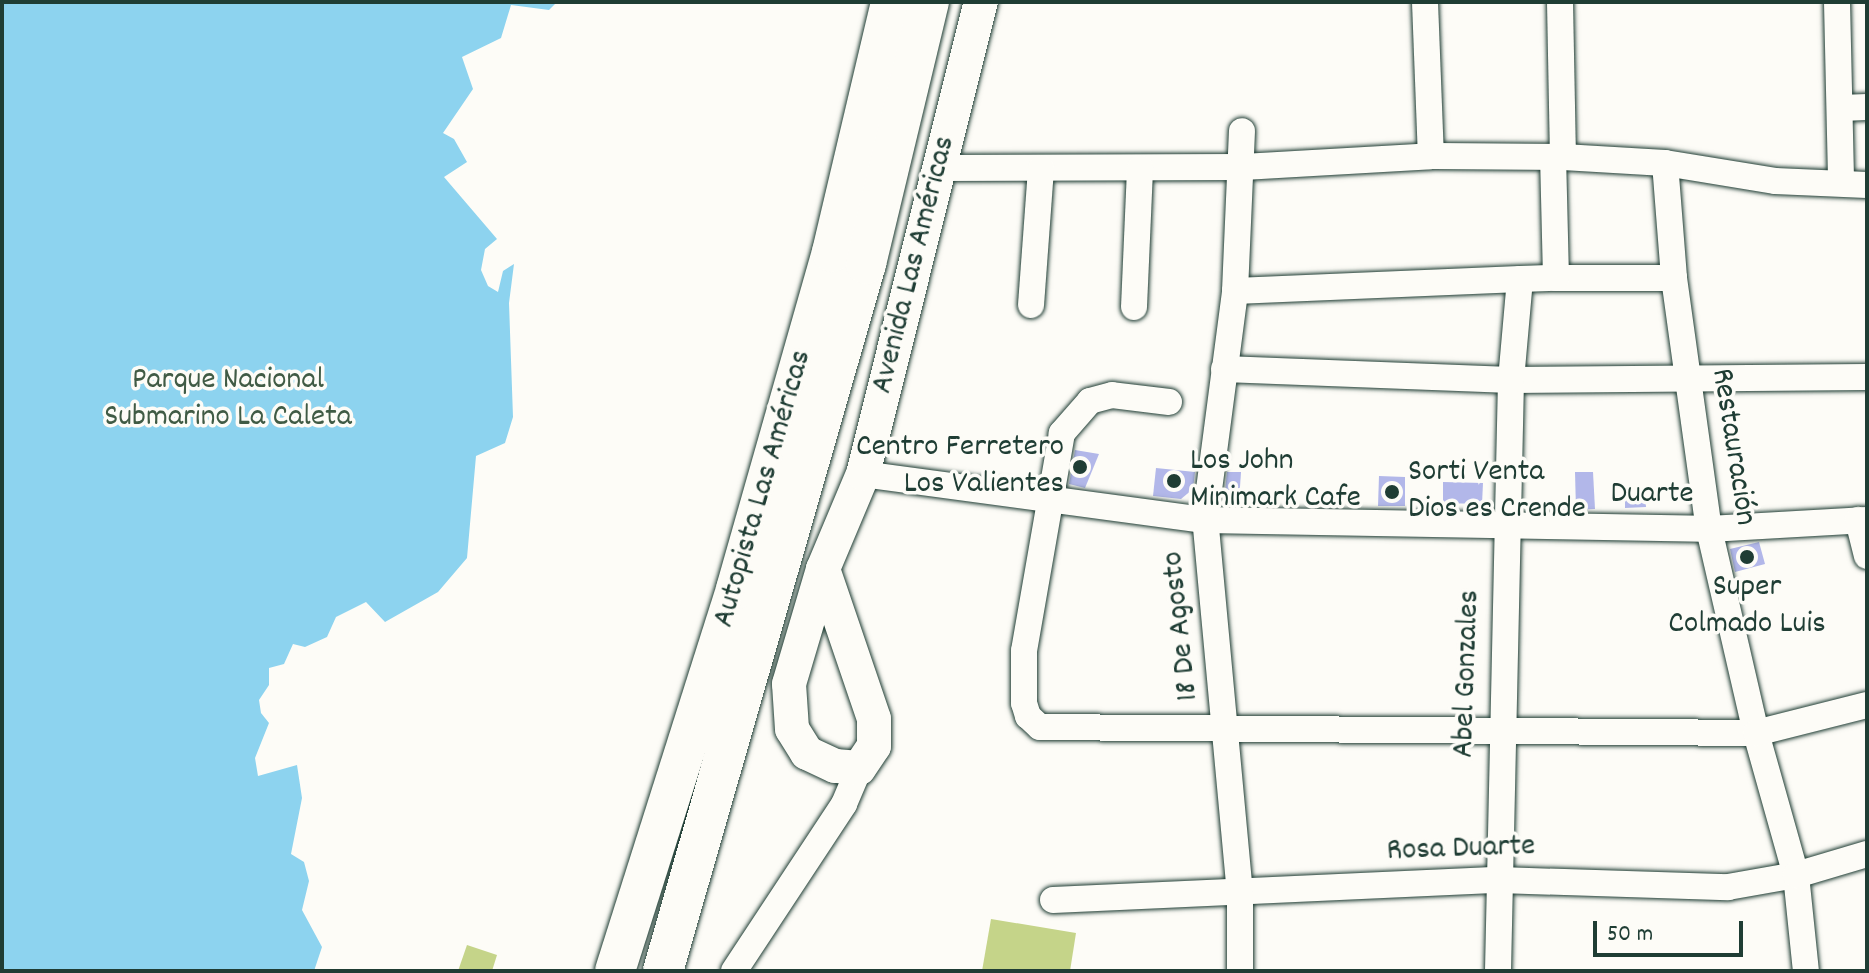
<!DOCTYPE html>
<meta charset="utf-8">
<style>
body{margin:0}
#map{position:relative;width:1869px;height:973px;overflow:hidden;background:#fdfcf7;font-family:Dekko,sans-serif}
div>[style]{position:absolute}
.green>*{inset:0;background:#c5d489}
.water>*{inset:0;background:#8dd3ef}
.building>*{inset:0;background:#b2b7e9}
.roads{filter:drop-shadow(0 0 2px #1f3d34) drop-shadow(0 0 2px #1f3d34)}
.minor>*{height:26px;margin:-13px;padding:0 13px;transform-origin:13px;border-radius:13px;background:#fdfcf7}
.major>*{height:34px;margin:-17px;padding:0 17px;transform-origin:17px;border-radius:17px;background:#fdfcf7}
.highway>*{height:40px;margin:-20px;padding:0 20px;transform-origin:20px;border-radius:20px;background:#fdfcf7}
.dots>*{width:22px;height:22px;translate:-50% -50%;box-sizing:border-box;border:4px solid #fdfcf7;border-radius:50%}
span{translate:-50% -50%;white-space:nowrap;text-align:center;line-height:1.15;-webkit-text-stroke:7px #fdfcf7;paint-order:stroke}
.street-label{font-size:32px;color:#1f3d34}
.park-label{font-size:32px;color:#405b45}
.poi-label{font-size:32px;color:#1f3d34}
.right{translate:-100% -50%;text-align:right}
.left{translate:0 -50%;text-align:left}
.frame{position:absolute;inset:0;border:4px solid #1f3d34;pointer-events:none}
.scale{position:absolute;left:1593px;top:921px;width:150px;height:36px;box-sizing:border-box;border:4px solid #1f3d34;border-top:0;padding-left:10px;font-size:24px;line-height:28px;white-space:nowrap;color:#1f3d34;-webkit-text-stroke:6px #fdfcf7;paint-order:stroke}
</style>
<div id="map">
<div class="green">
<div style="clip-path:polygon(991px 919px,1076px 933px,1070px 971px,982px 971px)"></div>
<div style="clip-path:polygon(467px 945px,497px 955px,492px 971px,458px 971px)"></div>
</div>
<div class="water">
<div style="clip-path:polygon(2px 2px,557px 2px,549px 10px,511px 5px,501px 38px,462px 57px,473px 89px,443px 133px,454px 139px,467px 162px,444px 177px,497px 239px,485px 249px,481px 270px,488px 286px,498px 292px,503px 271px,514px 264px,509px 303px,513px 417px,505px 443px,476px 456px,467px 558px,438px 592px,385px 622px,366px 602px,336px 617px,327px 637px,305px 647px,293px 644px,284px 664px,269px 668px,269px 685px,259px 700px,261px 713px,269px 723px,255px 758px,258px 776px,297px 765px,302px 798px,291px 854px,304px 862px,309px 881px,302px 910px,322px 947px,314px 971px,2px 971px)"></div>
</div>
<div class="building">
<div style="clip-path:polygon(1075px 450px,1099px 454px,1085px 488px,1069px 484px)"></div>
<div style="clip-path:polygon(1156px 468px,1195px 472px,1193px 489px,1181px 499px,1153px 496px)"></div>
<div style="clip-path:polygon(1227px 472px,1241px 472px,1239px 502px,1224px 501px)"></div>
<div style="clip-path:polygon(1575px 472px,1593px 472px,1595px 509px,1576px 510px)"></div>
<div style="clip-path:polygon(1379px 476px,1405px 477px,1405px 506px,1378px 506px)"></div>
<div style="clip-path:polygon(1443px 482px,1483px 483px,1482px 504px,1443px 503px)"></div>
<div style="clip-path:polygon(1625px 490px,1645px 490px,1646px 507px,1625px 508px)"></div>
<div style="clip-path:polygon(1759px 542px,1765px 564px,1735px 572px,1730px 549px)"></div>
</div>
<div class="roads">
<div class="minor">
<div style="left:1425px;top:2px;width:154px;rotate:87.8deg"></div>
<div style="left:1560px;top:2px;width:155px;rotate:88.9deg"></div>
<div style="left:1837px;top:2px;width:181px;rotate:88.7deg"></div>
<div style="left:1841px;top:108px;width:26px;rotate:-2deg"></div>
<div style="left:1665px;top:163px;width:115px;rotate:85.5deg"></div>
<div style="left:1674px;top:278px;width:253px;rotate:82.1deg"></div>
<div style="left:1709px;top:529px;width:209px;rotate:77deg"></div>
<div style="left:1756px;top:733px;width:148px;rotate:74.3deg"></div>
<div style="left:1796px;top:875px;width:97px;rotate:84.1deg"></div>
<div style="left:940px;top:168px;width:303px;rotate:-0.2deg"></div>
<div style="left:1243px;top:167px;width:188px;rotate:-3.3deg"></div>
<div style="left:1431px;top:156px;width:132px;rotate:0.4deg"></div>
<div style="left:1563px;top:157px;width:102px;rotate:3.4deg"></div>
<div style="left:1665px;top:163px;width:111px;rotate:9.3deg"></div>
<div style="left:1775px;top:181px;width:92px;rotate:2.5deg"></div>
<div style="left:1556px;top:278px;width:118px"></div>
<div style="left:1235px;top:291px;width:285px;rotate:-2.4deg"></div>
<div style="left:1031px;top:305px;width:137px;rotate:-85.8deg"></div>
<div style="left:1134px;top:307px;width:139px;rotate:-87.5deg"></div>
<div style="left:1224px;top:369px;width:287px;rotate:2.2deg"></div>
<div style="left:1511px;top:380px;width:356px;rotate:-0.5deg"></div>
<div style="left:1169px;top:402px;width:57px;rotate:-173deg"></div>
<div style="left:1112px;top:395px;width:23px;rotate:165deg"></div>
<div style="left:1090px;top:401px;width:43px;rotate:131.2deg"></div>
<div style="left:1062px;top:433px;width:221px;rotate:99.9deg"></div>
<div style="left:1024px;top:651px;width:52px;rotate:90deg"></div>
<div style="left:1024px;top:703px;width:14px;rotate:73deg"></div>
<div style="left:1028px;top:716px;width:16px;rotate:43deg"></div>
<div style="left:1040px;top:727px;width:716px;rotate:0.48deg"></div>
<div style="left:1756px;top:733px;width:114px;rotate:-14.2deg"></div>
<div style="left:863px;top:474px;width:345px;rotate:7.7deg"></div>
<div style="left:1205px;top:520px;width:504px;rotate:1.02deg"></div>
<div style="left:1709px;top:529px;width:158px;rotate:-3.3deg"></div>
<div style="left:1858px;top:520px;width:37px;rotate:76deg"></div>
<div style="left:1053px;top:900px;width:446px;rotate:-2.6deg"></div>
<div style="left:1499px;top:880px;width:229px;rotate:1.8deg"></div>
<div style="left:1728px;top:887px;width:69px;rotate:-10deg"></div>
<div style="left:1796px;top:875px;width:74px;rotate:-16.5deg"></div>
<div style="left:734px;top:971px;width:200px;rotate:-56.6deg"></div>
<div style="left:844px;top:804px;width:39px;rotate:-67deg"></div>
<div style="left:1240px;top:971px;width:77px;rotate:-90deg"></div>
<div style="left:1240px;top:894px;width:376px;rotate:-95.3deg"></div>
<div style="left:1205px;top:520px;width:231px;rotate:-82.5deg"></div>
<div style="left:1235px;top:291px;width:160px;rotate:-87.5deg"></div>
<div style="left:1498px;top:971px;width:591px;rotate:-88.74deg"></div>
<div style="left:1511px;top:380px;width:101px;rotate:-84.9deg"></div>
<div style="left:1520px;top:279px;width:36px;rotate:-2deg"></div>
<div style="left:1556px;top:278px;width:121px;rotate:-91.4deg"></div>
</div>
<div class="major">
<div style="left:823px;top:569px;width:158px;rotate:71.2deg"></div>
<div style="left:874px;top:719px;width:27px;rotate:90deg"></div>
<div style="left:874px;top:746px;width:27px;rotate:124deg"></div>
<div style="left:859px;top:768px;width:24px;rotate:-175deg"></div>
<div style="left:835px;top:766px;width:31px;rotate:-155deg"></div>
<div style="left:807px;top:753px;width:28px;rotate:-122deg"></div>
<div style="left:792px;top:729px;width:45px;rotate:-93.8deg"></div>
<div style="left:789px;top:684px;width:120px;rotate:-73.5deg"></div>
<div style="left:823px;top:569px;width:103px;rotate:-67.2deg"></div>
<div style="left:863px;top:474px;width:487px;rotate:-76deg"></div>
</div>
<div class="highway">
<div style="left:615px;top:971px;width:401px;rotate:-72.4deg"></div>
<div style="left:736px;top:589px;width:350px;rotate:-74.1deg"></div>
<div style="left:832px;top:252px;width:257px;rotate:-76.7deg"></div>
<div style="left:663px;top:971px;width:736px;rotate:-73.98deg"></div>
<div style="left:866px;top:264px;width:269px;rotate:-76.5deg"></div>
</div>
</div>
<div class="dots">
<div style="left:1080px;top:467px;background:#1f3d34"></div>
<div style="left:1174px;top:481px;background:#1f3d34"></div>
<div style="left:1392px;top:492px;background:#1f3d34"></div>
<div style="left:1747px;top:557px;background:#1f3d34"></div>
</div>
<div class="street-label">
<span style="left:915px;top:265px;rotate:-76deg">Avenida Las Américas</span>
<span style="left:1732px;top:447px;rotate:81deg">Restauración</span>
<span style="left:764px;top:489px;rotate:-74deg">Autopista Las Américas</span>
<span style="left:1652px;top:495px">Duarte</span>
<span style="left:1182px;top:626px;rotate:-96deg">18 De Agosto</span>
<span style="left:1468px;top:674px;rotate:-88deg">Abel Gonzales</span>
<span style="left:1461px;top:850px;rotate:-2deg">Rosa Duarte</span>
</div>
<div class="park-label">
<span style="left:228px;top:400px">Parque Nacional<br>Submarino La Caleta</span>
</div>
<div class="poi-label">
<span class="right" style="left:1064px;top:467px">Centro Ferretero<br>Los Valientes</span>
<span class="left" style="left:1190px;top:481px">Los John<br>Minimark Cafe</span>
<span class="left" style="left:1408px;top:492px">Sorti Venta<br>Dios es Crende</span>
<span style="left:1747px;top:607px">Super<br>Colmado Luis</span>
</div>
<div class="frame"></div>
<div class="scale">50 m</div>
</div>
